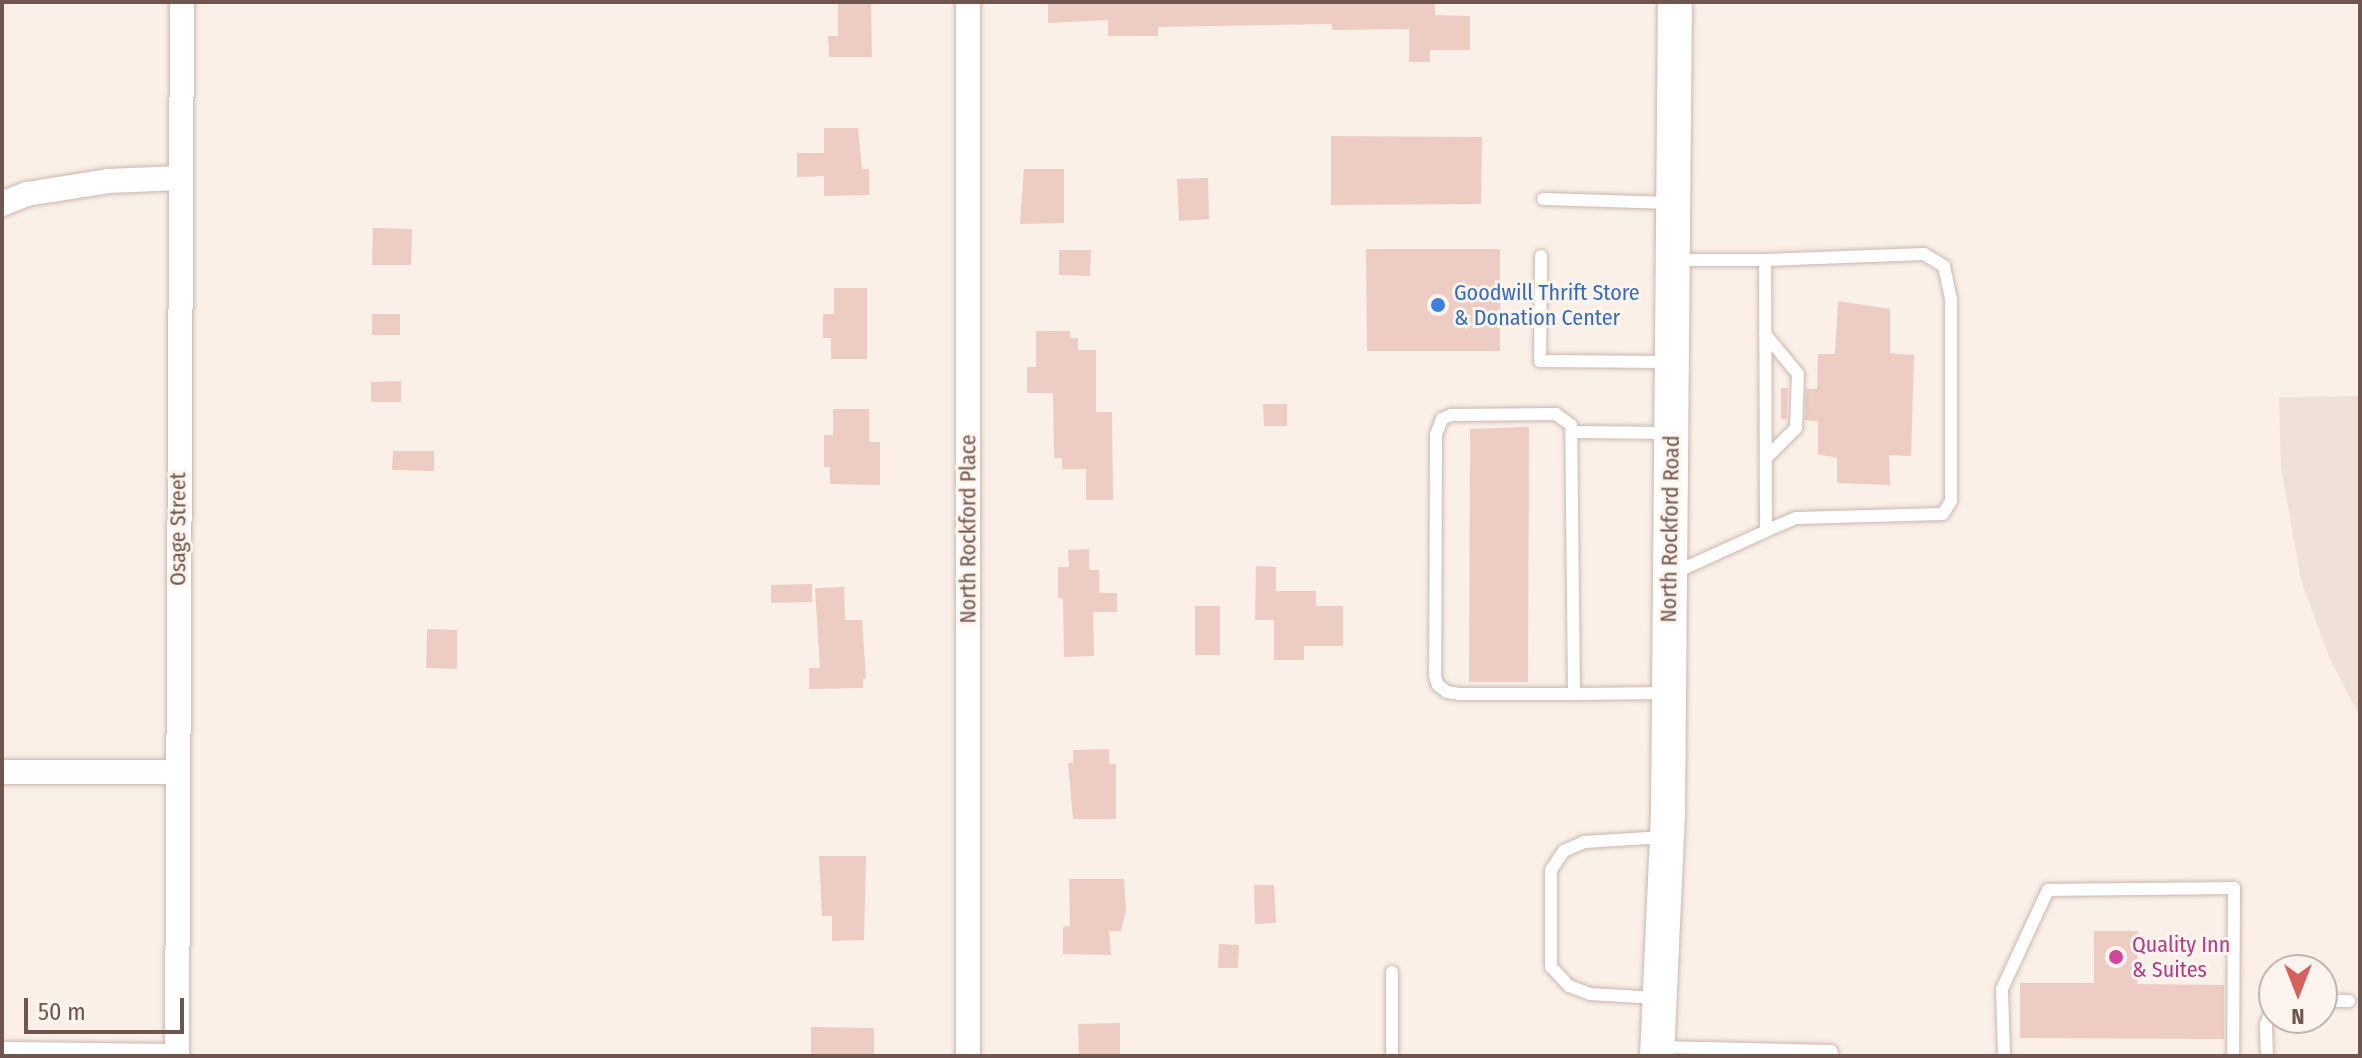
<!DOCTYPE html>
<style>
body{margin:0}
#map{position:relative;width:2362px;height:1058px;overflow:hidden;background:#faf0e8;font-family:"Fira Sans Condensed",sans-serif}
div>[style]{position:absolute}
.residential>*{inset:0;background:#f0e0d7}
.building>*{inset:0;background:#ecccc3}
.roads{filter:drop-shadow(0 0 2px #cab7af) drop-shadow(0 0 2px #cab7af)}
.lane>*{height:12px;margin:-6px;padding:0 6px;transform-origin:6px;border-radius:6px;background:#fff}
.street>*{height:24px;margin:-12px;padding:0 12px;transform-origin:12px;border-radius:12px;background:#fff}
.secondary>*{height:34px;margin:-17px;padding:0 17px;transform-origin:17px;border-radius:17px;background:#fff}
.dots>*{width:22px;height:22px;translate:-50% -50%;box-sizing:border-box;border:4px solid #fdf4ee;border-radius:50%}
span{translate:-50% -50%;white-space:nowrap;text-align:center;line-height:1.15;-webkit-text-stroke:6px #fdf4ee;paint-order:stroke}
.shop-label{font-size:22px;color:#366cbe}
.left{translate:0 -50%;text-align:left}
.street-label{font-size:22px;color:#70554f}
.hotel-label{font-size:22px;color:#b23c85}
.frame{position:absolute;inset:0;border:4px solid #70554f;pointer-events:none}
.north{position:absolute;left:2258px;top:954px;width:80px;height:80px;box-sizing:border-box;background:#fdf4ee;border:2px solid #c5b4ae;border-radius:50%;rotate:180deg;font-size:22px;font-weight:700;line-height:32px;text-align:center;color:#70554f}
.north::after{content:'';display:block;margin:auto;width:28px;height:36px;background:#d4615c;clip-path:polygon(50% 0,100% 100%,50% 72%,0 100%)}
.scale{position:absolute;left:24px;top:998px;width:160px;height:36px;box-sizing:border-box;border:4px solid #70554f;border-top:0;padding-left:10px;font-size:24px;line-height:28px;white-space:nowrap;color:#70554f;-webkit-text-stroke:6px #fdf4ee;paint-order:stroke}
</style>
<div id="map">
<div class="residential">
<div style="clip-path:polygon(2360px 396px,2360px 717px,2329px 657px,2301px 580px,2281px 467px,2279px 397px)"></div>
</div>
<div class="building">
<div style="clip-path:polygon(838px 2px,871px 2px,872px 57px,829px 57px,828px 36px,838px 36px)"></div>
<div style="clip-path:polygon(1048px 2px,1435px 2px,1435px 15px,1470px 16px,1470px 50px,1430px 50px,1430px 62px,1409px 62px,1409px 29px,1332px 30px,1332px 24px,1158px 27px,1158px 36px,1108px 36px,1108px 20px,1048px 23px)"></div>
<div style="clip-path:polygon(824px 128px,858px 128px,862px 169px,869px 169px,869px 195px,824px 196px,824px 176px,797px 177px,797px 153px,824px 153px)"></div>
<div style="clip-path:polygon(1331px 136px,1482px 137px,1481px 204px,1331px 205px)"></div>
<div style="clip-path:polygon(1024px 169px,1064px 169px,1064px 223px,1020px 224px)"></div>
<div style="clip-path:polygon(1208px 178px,1209px 219px,1179px 221px,1177px 179px)"></div>
<div style="clip-path:polygon(373px 228px,412px 229px,411px 265px,372px 265px)"></div>
<div style="clip-path:polygon(1366px 249px,1500px 249px,1500px 351px,1367px 351px)"></div>
<div style="clip-path:polygon(1059px 250px,1091px 250px,1090px 276px,1059px 275px)"></div>
<div style="clip-path:polygon(834px 288px,867px 288px,867px 359px,831px 359px,831px 338px,823px 338px,823px 314px,834px 314px)"></div>
<div style="clip-path:polygon(1838px 301px,1890px 309px,1890px 353px,1914px 355px,1911px 456px,1889px 455px,1890px 485px,1837px 483px,1837px 458px,1818px 454px,1818px 421px,1805px 420px,1806px 389px,1817px 389px,1818px 354px,1835px 354px)"></div>
<div style="clip-path:polygon(372px 314px,400px 314px,400px 335px,372px 335px)"></div>
<div style="clip-path:polygon(1036px 331px,1070px 331px,1070px 338px,1078px 338px,1078px 350px,1096px 350px,1096px 412px,1112px 412px,1113px 500px,1086px 500px,1086px 469px,1062px 469px,1062px 458px,1054px 458px,1053px 393px,1027px 393px,1027px 367px,1036px 367px)"></div>
<div style="clip-path:polygon(401px 381px,401px 402px,371px 402px,371px 382px)"></div>
<div style="clip-path:polygon(1781px 388px,1788px 388px,1787px 419px,1781px 419px)"></div>
<div style="clip-path:polygon(1263px 404px,1287px 404px,1287px 426px,1264px 426px)"></div>
<div style="clip-path:polygon(833px 409px,869px 409px,869px 442px,880px 442px,880px 485px,830px 484px,830px 467px,824px 467px,824px 435px,833px 435px)"></div>
<div style="clip-path:polygon(1529px 427px,1528px 682px,1469px 682px,1470px 429px)"></div>
<div style="clip-path:polygon(393px 451px,434px 451px,434px 471px,392px 470px)"></div>
<div style="clip-path:polygon(1089px 549px,1089px 570px,1099px 570px,1099px 593px,1117px 593px,1117px 612px,1093px 612px,1094px 656px,1064px 657px,1063px 598px,1058px 598px,1058px 567px,1069px 567px,1068px 550px)"></div>
<div style="clip-path:polygon(1256px 566px,1276px 567px,1276px 591px,1316px 591px,1316px 606px,1343px 606px,1343px 646px,1304px 646px,1304px 660px,1274px 660px,1274px 620px,1255px 620px)"></div>
<div style="clip-path:polygon(812px 584px,812px 602px,771px 603px,771px 585px)"></div>
<div style="clip-path:polygon(844px 587px,845px 620px,862px 620px,866px 679px,863px 679px,863px 688px,809px 689px,809px 668px,820px 668px,815px 588px)"></div>
<div style="clip-path:polygon(1195px 606px,1220px 606px,1220px 655px,1195px 655px)"></div>
<div style="clip-path:polygon(427px 629px,457px 630px,457px 669px,426px 668px)"></div>
<div style="clip-path:polygon(1109px 749px,1109px 764px,1116px 764px,1116px 819px,1073px 819px,1068px 763px,1073px 763px,1073px 750px)"></div>
<div style="clip-path:polygon(819px 856px,866px 856px,864px 940px,832px 941px,832px 916px,822px 916px)"></div>
<div style="clip-path:polygon(1069px 879px,1124px 879px,1126px 910px,1121px 931px,1109px 931px,1111px 955px,1063px 954px,1063px 927px,1070px 926px)"></div>
<div style="clip-path:polygon(1254px 885px,1274px 885px,1276px 923px,1255px 924px)"></div>
<div style="clip-path:polygon(2094px 931px,2138px 931px,2137px 984px,2224px 985px,2224px 1039px,2020px 1038px,2020px 983px,2094px 983px)"></div>
<div style="clip-path:polygon(1219px 944px,1239px 945px,1238px 968px,1218px 968px)"></div>
<div style="clip-path:polygon(1120px 1023px,1120px 1056px,1079px 1056px,1078px 1024px)"></div>
<div style="clip-path:polygon(811px 1027px,874px 1028px,874px 1056px,811px 1056px)"></div>
</div>
<div class="roads">
<div class="lane">
<div style="left:1543px;top:199px;width:128px;rotate:1.8deg"></div>
<div style="left:1541px;top:256px;width:105px;rotate:90.5deg"></div>
<div style="left:1540px;top:361px;width:129px;rotate:0.4deg"></div>
<div style="left:1765px;top:260px;width:159px;rotate:-2.2deg"></div>
<div style="left:1924px;top:254px;width:23px;rotate:31deg"></div>
<div style="left:1944px;top:266px;width:35px;rotate:78deg"></div>
<div style="left:1951px;top:300px;width:201px;rotate:90deg"></div>
<div style="left:1951px;top:501px;width:15px;rotate:122deg"></div>
<div style="left:1943px;top:514px;width:147px;rotate:178.4deg"></div>
<div style="left:1796px;top:518px;width:33px;rotate:157deg"></div>
<div style="left:1765px;top:334px;width:52px;rotate:50.5deg"></div>
<div style="left:1798px;top:374px;width:54px;rotate:92.1deg"></div>
<div style="left:1796px;top:428px;width:42px;rotate:135deg"></div>
<div style="left:1573px;top:432px;width:97px;rotate:0.6deg"></div>
<div style="left:1674px;top:573px;width:101px;rotate:-24.5deg"></div>
<div style="left:1766px;top:531px;width:271px;rotate:-90.2deg"></div>
<div style="left:1765px;top:260px;width:89px;rotate:180deg"></div>
<div style="left:1574px;top:694px;width:269px;rotate:-90.6deg"></div>
<div style="left:1571px;top:425px;width:19px;rotate:-144deg"></div>
<div style="left:1556px;top:414px;width:105px;rotate:179.5deg"></div>
<div style="left:1451px;top:415px;width:10px;rotate:156deg"></div>
<div style="left:1442px;top:419px;width:17px;rotate:111deg"></div>
<div style="left:1436px;top:435px;width:241px;rotate:90.2deg"></div>
<div style="left:1435px;top:676px;width:9px;rotate:72deg"></div>
<div style="left:1438px;top:685px;width:11px;rotate:38deg"></div>
<div style="left:1447px;top:692px;width:12px;rotate:9deg"></div>
<div style="left:1459px;top:694px;width:115px"></div>
<div style="left:1574px;top:694px;width:92px;rotate:-0.6deg"></div>
<div style="left:1657px;top:998px;width:67px;rotate:-176.6deg"></div>
<div style="left:1590px;top:994px;width:22px;rotate:-159deg"></div>
<div style="left:1569px;top:986px;width:26px;rotate:-133deg"></div>
<div style="left:1551px;top:967px;width:97px;rotate:-90deg"></div>
<div style="left:1551px;top:870px;width:23px;rotate:-56deg"></div>
<div style="left:1564px;top:851px;width:22px;rotate:-24deg"></div>
<div style="left:1584px;top:842px;width:80px;rotate:-3.6deg"></div>
<div style="left:2322px;top:1001px;width:27px"></div>
<div style="left:1660px;top:1047px;width:171px;rotate:1.3deg"></div>
<div style="left:1831px;top:1051px;width:5px;rotate:68deg"></div>
<div style="left:1392px;top:1056px;width:84px;rotate:-90deg"></div>
<div style="left:2004px;top:1056px;width:67px;rotate:-91.7deg"></div>
<div style="left:2002px;top:989px;width:109px;rotate:-65.1deg"></div>
<div style="left:2048px;top:890px;width:186px;rotate:-0.6deg"></div>
<div style="left:2234px;top:888px;width:168px;rotate:90.3deg"></div>
<div style="left:2267px;top:1056px;width:32px;rotate:-92deg"></div>
<div style="left:2266px;top:1024px;width:21px;rotate:-67deg"></div>
</div>
<div class="street">
<div style="left:2px;top:204px;width:27px;rotate:-22deg"></div>
<div style="left:27px;top:194px;width:82px;rotate:-9.1deg"></div>
<div style="left:108px;top:181px;width:72px;rotate:-2.4deg"></div>
<div style="left:2px;top:772px;width:175px"></div>
<div style="left:2px;top:1054px;width:175px;rotate:0.7deg"></div>
<div style="left:177px;top:1056px;width:1054px;rotate:-89.73deg"></div>
<div style="left:968px;top:1056px;width:1054px;rotate:-90deg"></div>
</div>
<div class="secondary">
<div style="left:1657px;top:1056px;width:243px;rotate:-87.4deg"></div>
<div style="left:1668px;top:813px;width:811px;rotate:-89.51deg"></div>
</div>
</div>
<div class="dots">
<div style="left:1438px;top:305px;background:#3f7fe0"></div>
<div style="left:2116px;top:957px;background:#d1479c"></div>
</div>
<div class="shop-label">
<span class="left" style="left:1454px;top:305px">Goodwill Thrift Store<br>&amp; Donation Center</span>
</div>
<div class="street-label">
<span style="left:178px;top:529px;rotate:-90deg">Osage Street</span>
<span style="left:968px;top:529px;rotate:-90deg">North Rockford Place</span>
<span style="left:1670px;top:529px;rotate:-89deg">North Rockford Road</span>
</div>
<div class="hotel-label">
<span class="left" style="left:2132px;top:957px">Quality Inn<br>&amp; Suites</span>
</div>
<div class="frame"></div>
<div class="north">N</div>
<div class="scale">50 m</div>
</div>
